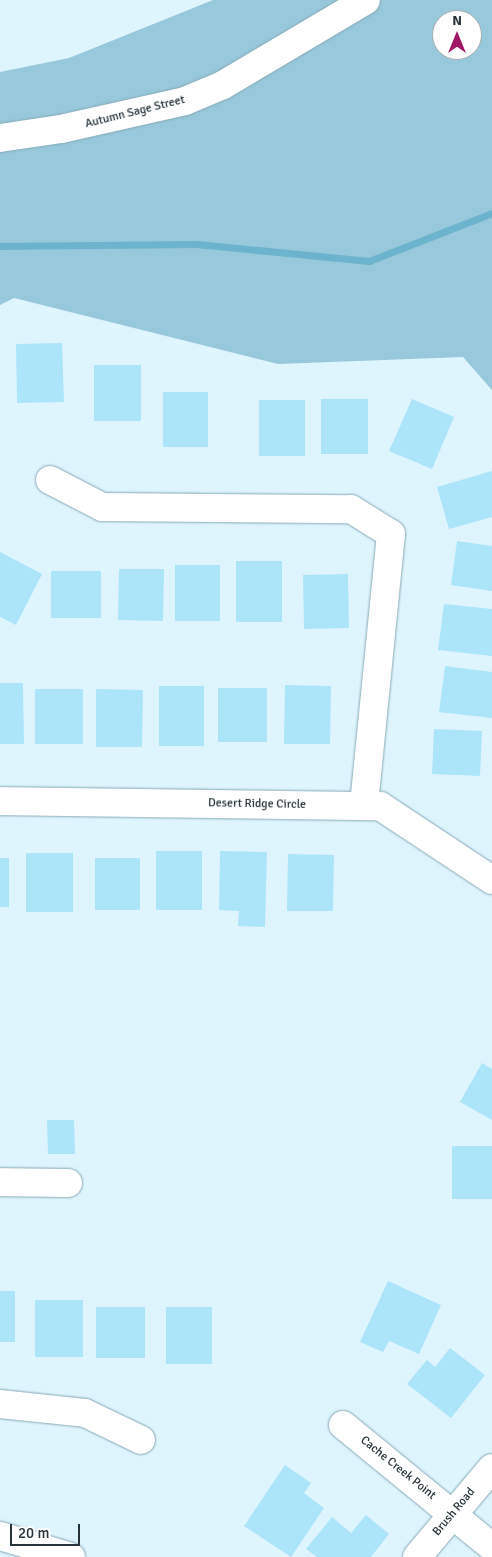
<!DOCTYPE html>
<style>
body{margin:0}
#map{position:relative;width:492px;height:1557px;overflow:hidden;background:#dff5fe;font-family:Signika,sans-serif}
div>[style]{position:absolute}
.green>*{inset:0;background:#98c8db}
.stream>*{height:7px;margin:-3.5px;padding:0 3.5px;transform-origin:3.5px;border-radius:3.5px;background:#6cb3cd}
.building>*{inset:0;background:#ace4f9}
.roads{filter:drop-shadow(0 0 1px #87aab7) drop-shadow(0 0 1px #87aab7)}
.minor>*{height:28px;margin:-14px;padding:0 14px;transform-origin:14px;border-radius:14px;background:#fff}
span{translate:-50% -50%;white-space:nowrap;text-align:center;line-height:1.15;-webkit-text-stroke:4px #fefefe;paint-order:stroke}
.street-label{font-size:12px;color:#26343a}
.north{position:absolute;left:432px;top:10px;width:50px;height:50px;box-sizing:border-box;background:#fefefe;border:1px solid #a8adb0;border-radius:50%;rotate:0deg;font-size:14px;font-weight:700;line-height:20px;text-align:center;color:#26343a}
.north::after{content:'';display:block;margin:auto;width:18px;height:22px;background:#a11966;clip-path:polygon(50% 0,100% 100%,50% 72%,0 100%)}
.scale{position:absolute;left:10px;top:1524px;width:70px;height:22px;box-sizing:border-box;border:2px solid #26343a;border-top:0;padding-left:6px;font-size:15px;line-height:18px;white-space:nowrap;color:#26343a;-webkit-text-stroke:4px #fefefe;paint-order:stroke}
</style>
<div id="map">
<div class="green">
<div style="clip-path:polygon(evenodd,213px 0,492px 0,492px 390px,463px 357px,278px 364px,14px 298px,0 305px,0 72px,69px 58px,213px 0,442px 20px,472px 20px,472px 50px,442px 50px,442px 20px)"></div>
</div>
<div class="stream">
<div style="left:0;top:246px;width:196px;rotate:-0.6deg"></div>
<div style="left:196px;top:244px;width:174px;rotate:5.6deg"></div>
<div style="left:369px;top:261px;width:132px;rotate:-21.3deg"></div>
</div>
<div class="building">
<div style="clip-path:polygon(62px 343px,64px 402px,17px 403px,16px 344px)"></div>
<div style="clip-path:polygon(94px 365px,141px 365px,141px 421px,94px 421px)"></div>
<div style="clip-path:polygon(163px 392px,208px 392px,208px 447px,163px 447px)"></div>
<div style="clip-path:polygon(321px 399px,368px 399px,368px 454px,321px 454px)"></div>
<div style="clip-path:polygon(412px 399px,454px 417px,432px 469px,389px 451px)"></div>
<div style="clip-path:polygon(259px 400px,305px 400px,305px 456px,259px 456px)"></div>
<div style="clip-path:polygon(492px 471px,492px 517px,449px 529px,437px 487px)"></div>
<div style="clip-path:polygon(457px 541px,492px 546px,492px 591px,451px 585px)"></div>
<div style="clip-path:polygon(0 552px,42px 574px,16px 625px,0 617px)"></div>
<div style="clip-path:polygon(236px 561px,282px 561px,282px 622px,236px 622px)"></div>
<div style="clip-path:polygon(175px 565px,220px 565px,220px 621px,175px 621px)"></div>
<div style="clip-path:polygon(119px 569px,164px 569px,163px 621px,118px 620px)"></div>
<div style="clip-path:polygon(51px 571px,101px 571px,101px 618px,51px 618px)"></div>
<div style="clip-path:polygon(348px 574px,349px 628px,304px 629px,303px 575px)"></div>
<div style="clip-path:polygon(444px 604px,492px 609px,492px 656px,438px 650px)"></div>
<div style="clip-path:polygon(445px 666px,492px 672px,492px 718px,439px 712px)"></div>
<div style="clip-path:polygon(0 683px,23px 683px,24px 744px,0 744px)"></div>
<div style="clip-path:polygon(285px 685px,331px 686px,330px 744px,284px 744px)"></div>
<div style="clip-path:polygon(159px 686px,204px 686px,204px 746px,159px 746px)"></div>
<div style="clip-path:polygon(218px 688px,267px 688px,267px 742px,218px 742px)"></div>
<div style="clip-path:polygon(35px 689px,83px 689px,83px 744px,35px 744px)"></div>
<div style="clip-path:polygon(96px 689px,143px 690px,142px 747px,96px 747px)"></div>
<div style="clip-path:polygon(434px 729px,482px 731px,480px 776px,432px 774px)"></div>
<div style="clip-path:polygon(156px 851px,202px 851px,202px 910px,156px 910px)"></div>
<div style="clip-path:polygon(220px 851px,267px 852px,265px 927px,238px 926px,239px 911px,219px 910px)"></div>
<div style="clip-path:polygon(26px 853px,73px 853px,73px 912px,26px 912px)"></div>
<div style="clip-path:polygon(288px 854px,334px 855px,333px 911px,287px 911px)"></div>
<div style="clip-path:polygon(0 858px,9px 858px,9px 907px,0 907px)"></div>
<div style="clip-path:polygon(95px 858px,140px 858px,140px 910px,95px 910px)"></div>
<div style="clip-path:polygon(482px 1063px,492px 1069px,492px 1120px,460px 1102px)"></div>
<div style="clip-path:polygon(47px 1120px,74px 1120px,75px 1154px,48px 1154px)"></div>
<div style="clip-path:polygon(452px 1146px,492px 1146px,492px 1199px,452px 1199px)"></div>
<div style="clip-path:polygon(388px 1281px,441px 1305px,419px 1354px,389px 1341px,383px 1352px,360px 1342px)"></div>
<div style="clip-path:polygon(0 1291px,15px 1291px,15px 1342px,0 1342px)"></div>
<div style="clip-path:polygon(35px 1300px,83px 1300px,83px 1357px,35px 1357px)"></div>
<div style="clip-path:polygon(96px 1307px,145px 1307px,145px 1358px,96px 1358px)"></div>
<div style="clip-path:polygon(166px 1307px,212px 1307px,212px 1364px,166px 1364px)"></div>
<div style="clip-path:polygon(450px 1348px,485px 1375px,451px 1418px,407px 1384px,427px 1360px,435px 1367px)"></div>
<div style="clip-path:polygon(285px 1465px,311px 1483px,304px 1493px,324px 1508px,291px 1557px,244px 1526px)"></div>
<div style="clip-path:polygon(366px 1515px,389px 1534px,371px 1557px,317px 1557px,306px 1549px,332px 1517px,351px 1533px)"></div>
</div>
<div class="roads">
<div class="minor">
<div style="left:0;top:138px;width:62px;rotate:-8.4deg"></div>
<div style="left:61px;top:129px;width:127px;rotate:-12.7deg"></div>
<div style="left:185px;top:101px;width:41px;rotate:-22.8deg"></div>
<div style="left:223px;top:85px;width:166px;rotate:-30.7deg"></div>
<div style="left:50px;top:480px;width:59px;rotate:27.4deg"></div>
<div style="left:102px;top:507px;width:249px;rotate:0.5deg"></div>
<div style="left:351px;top:509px;width:47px;rotate:32deg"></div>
<div style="left:391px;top:534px;width:273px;rotate:95.7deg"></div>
<div style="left:0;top:801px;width:380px;rotate:0.8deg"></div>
<div style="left:380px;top:806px;width:134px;rotate:33.5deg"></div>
<div style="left:0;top:1182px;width:68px;rotate:0.8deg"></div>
<div style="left:0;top:1404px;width:85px;rotate:6deg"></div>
<div style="left:85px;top:1413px;width:62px;rotate:25.7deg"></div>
<div style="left:343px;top:1425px;width:193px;rotate:39.3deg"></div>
<div style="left:0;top:1536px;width:74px;rotate:16.5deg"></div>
<div style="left:417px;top:1557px;width:116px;rotate:-49.9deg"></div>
</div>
</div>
<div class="street-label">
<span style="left:135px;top:112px;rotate:-14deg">Autumn Sage Street</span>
<span style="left:257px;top:804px;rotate:1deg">Desert Ridge Circle</span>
<span style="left:398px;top:1468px;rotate:39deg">Cache Creek Point</span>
<span style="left:454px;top:1512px;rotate:-50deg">Brush Road</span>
</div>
<div class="north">N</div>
<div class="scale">20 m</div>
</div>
